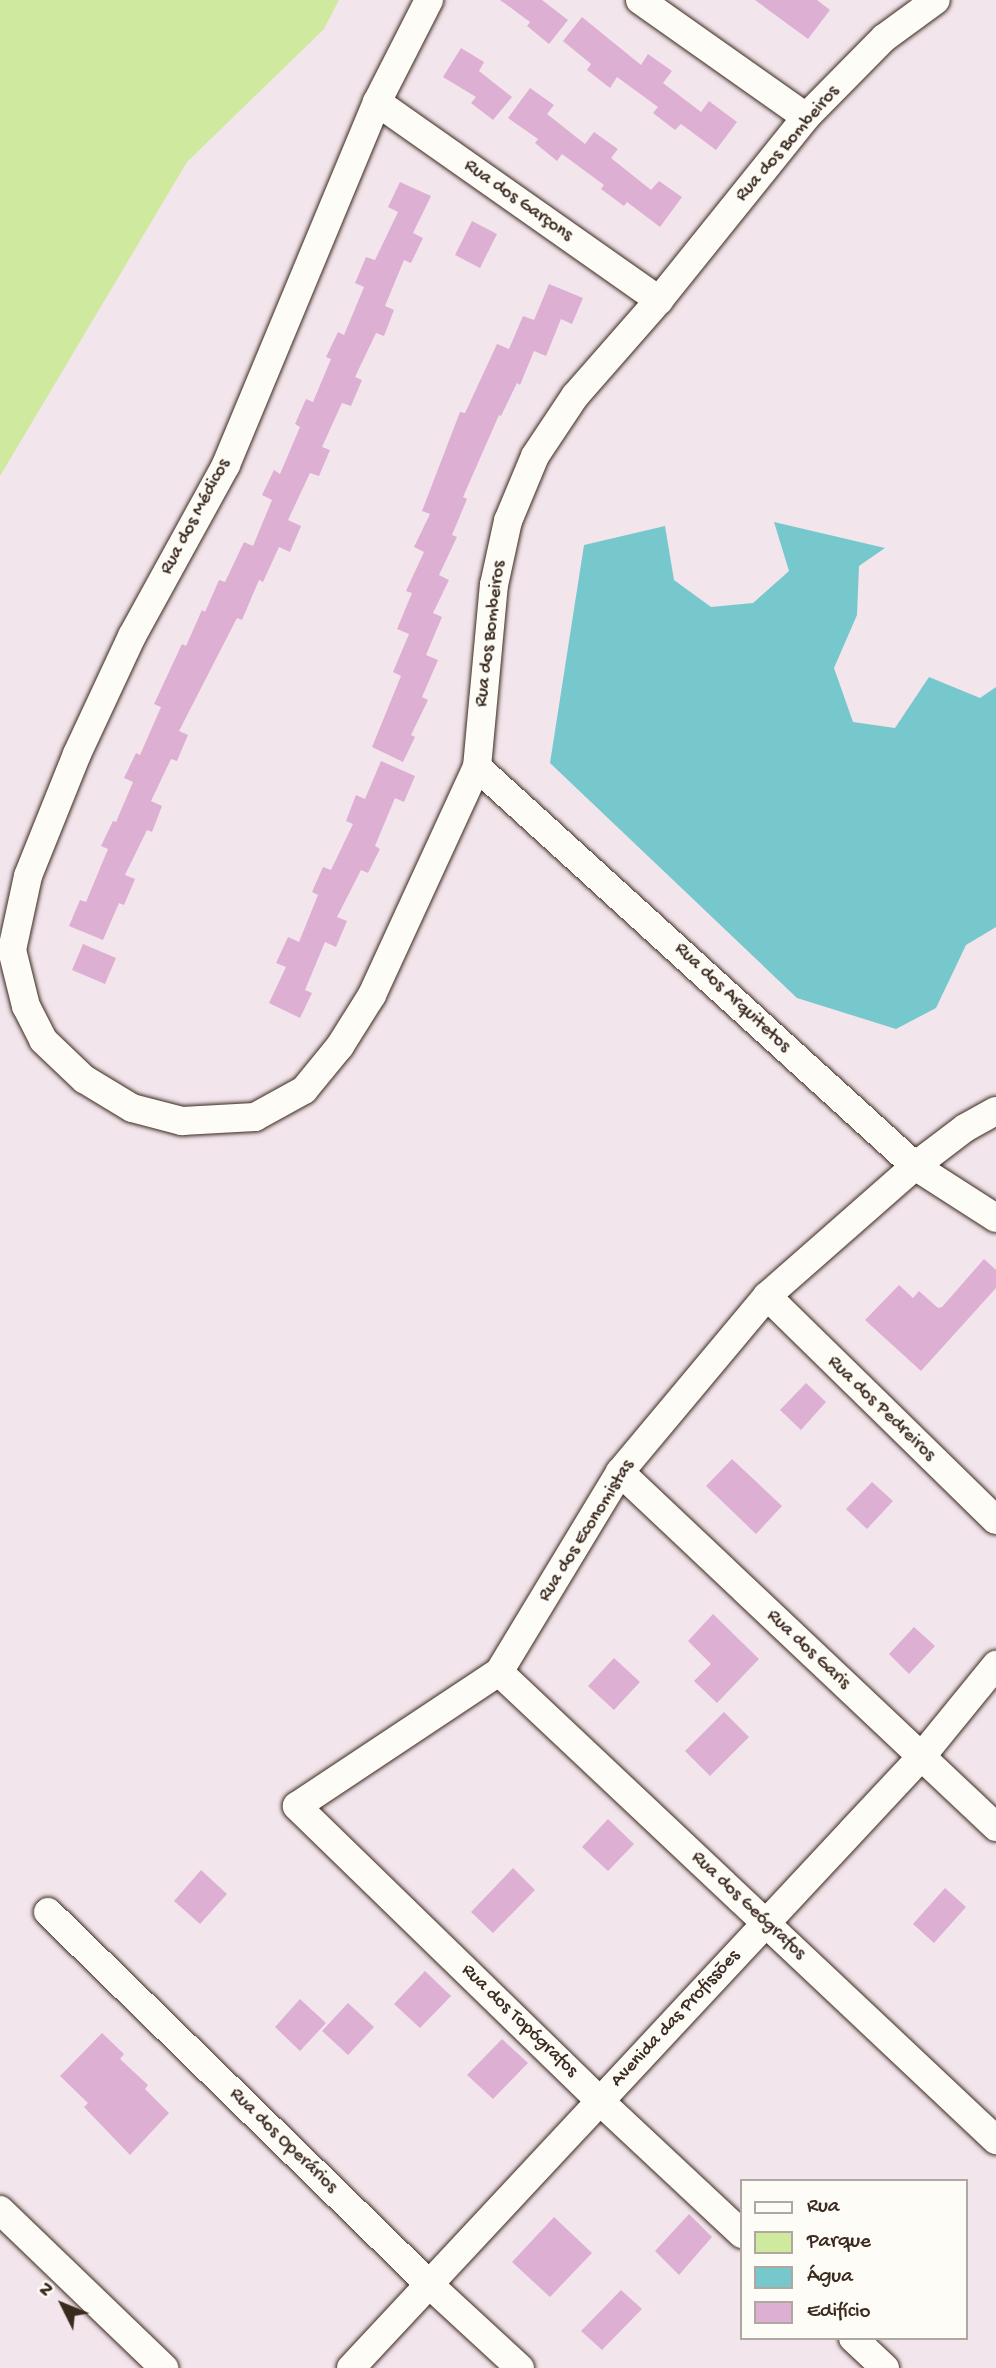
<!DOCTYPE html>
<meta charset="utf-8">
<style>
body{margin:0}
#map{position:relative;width:996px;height:2368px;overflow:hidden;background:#f3e5ec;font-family:"Gochi Hand",sans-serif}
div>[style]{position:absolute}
.green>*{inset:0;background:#cfe99f}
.water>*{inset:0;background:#76c8cd}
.building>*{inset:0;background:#ddb0d3}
.roads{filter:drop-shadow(0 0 2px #3b2a1e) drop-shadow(0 0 2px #3b2a1e)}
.street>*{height:28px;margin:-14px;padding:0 14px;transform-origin:14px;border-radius:14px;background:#fdfcf7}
span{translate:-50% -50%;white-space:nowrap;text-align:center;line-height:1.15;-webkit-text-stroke:5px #fdfcf7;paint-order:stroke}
.street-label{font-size:19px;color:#3b2a1e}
.legend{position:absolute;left:740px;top:2179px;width:228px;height:161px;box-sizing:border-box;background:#fdfcf7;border:2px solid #afa8a0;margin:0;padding:9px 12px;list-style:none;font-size:21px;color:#3b2a1e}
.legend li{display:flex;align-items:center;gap:14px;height:35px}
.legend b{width:35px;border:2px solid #afa8a0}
.north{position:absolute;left:28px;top:2270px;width:70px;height:70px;-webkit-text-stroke:5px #fdfcf7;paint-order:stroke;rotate:313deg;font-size:19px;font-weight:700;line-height:28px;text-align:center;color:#3b2a1e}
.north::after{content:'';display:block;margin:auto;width:24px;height:32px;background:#3b2a1e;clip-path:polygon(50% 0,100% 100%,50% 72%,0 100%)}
</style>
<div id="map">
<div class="green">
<div style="clip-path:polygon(0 0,339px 0,324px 29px,187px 162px,0 476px)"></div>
</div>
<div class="water">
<div style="clip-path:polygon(774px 522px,885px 548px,859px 566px,857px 615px,834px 668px,853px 722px,895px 728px,929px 677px,980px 698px,996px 687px,996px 927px,966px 945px,936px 1008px,896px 1029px,797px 998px,550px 763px,584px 545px,665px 526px,674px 580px,711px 607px,753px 603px,789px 571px)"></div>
</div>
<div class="building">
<div style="clip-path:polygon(500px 0,542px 0,568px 20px,549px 44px,527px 26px,530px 22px)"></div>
<div style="clip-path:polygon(755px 0,817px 0,830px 10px,808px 39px)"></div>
<div style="clip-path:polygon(582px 17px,641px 65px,648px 54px,672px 71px,663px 83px,701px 112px,709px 101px,737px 122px,716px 150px,681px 124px,675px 130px,653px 113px,658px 107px,617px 77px,610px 88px,587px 70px,591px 64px,563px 41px)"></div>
<div style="clip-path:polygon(461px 48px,484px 62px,479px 71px,512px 97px,493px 120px,471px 103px,476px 97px,443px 77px)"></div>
<div style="clip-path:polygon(530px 88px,554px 105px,547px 114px,585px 144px,594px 132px,618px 149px,611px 158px,651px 190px,659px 181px,682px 197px,660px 227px,627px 202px,624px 206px,601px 189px,604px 185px,562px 154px,557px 161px,535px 143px,538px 139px,508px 118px)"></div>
<div style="clip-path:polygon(400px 182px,431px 196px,413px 233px,423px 238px,411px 263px,404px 260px,385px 306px,394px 310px,384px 336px,376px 333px,355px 377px,362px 380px,351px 406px,342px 403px,322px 447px,330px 450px,319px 476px,310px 473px,288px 520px,301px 526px,290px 552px,279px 547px,263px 582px,259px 580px,242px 620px,237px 618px,179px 731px,188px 735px,177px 761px,171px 759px,151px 801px,162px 806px,152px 832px,147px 830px,125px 875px,135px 879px,124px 905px,119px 903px,103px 940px,69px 926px,80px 900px,86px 902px,108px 849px,101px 846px,113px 821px,116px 822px,133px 782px,124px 778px,136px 753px,140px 755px,161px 707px,154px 704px,182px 644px,186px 646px,202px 610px,205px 612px,219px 580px,225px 582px,244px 542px,253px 546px,272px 500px,262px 495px,274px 470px,280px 474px,300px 427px,295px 424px,306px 399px,313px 402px,331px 359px,326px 357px,338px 332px,344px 335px,364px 287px,355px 283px,366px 257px,375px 260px,398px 212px,388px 207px)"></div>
<div style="clip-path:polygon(472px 221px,497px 234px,480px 268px,455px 255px)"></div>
<div style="clip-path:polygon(549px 284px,583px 298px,572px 324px,561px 319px,546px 356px,534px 351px,520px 385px,517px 383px,501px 416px,499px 415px,463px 497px,467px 499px,452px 535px,457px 537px,439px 575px,449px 580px,433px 613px,442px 617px,426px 655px,438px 660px,422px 697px,428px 700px,411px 735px,415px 737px,403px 762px,372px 747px,401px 676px,393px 672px,409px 634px,397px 629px,412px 593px,406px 591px,424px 552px,414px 547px,430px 514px,422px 511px,460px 412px,465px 413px,497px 344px,509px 349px,523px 316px,534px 320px)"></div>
<div style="clip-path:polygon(381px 761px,415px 776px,404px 802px,395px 798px,375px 846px,380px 849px,368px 873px,361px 870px,337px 917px,347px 921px,336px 947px,325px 942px,305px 990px,312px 993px,300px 1018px,269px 1003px,286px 967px,276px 963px,288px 937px,299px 942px,318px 895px,312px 892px,323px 867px,331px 870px,353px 824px,346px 821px,356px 795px,365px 799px)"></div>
<div style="clip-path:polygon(83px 944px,116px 958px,105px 984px,72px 970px)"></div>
<div style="clip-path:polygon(984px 1259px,996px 1270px,996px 1288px,921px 1371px,865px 1320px,899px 1285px,913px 1298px,919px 1291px,938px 1308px,942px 1307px)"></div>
<div style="clip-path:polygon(806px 1383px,826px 1402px,801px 1430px,780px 1410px)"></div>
<div style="clip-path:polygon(732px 1459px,782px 1506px,756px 1534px,706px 1486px)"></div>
<div style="clip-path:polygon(872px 1482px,893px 1501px,867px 1529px,846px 1509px)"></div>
<div style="clip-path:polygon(713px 1614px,759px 1659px,717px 1703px,694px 1681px,711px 1664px,688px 1641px)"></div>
<div style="clip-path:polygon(914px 1627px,935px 1646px,909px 1674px,889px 1654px)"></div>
<div style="clip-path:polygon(614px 1658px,640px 1682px,614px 1710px,588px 1686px)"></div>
<div style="clip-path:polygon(724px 1712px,749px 1737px,710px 1776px,685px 1751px)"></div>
<div style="clip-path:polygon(608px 1819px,634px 1844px,608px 1871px,582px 1847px)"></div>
<div style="clip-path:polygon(513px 1868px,535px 1890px,493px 1933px,471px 1912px)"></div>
<div style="clip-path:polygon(201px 1870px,227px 1894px,200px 1924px,174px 1901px)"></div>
<div style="clip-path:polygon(945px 1888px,966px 1907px,934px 1943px,913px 1924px)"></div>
<div style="clip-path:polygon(425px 1971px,451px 1996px,420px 2028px,394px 2004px)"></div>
<div style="clip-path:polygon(300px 1999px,326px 2023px,300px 2051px,275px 2027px)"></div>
<div style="clip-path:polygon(348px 2003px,374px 2027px,348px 2055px,322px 2031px)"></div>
<div style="clip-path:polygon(102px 2033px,124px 2054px,120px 2059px,148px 2085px,145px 2089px,169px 2113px,130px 2155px,84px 2107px,88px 2103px,60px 2076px)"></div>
<div style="clip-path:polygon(502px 2039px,528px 2063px,493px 2099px,467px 2075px)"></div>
<div style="clip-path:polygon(689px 2214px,712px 2237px,679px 2275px,655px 2251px)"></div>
<div style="clip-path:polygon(554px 2217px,592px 2253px,550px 2297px,512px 2262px)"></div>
<div style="clip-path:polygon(621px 2290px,642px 2309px,602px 2350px,581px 2331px)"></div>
</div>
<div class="roads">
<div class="street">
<div style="left:429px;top:0;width:114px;rotate:117deg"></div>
<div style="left:377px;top:102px;width:393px;rotate:112.6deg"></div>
<div style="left:226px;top:465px;width:195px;rotate:118.8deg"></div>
<div style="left:132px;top:636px;width:130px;rotate:115deg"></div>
<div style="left:77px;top:754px;width:131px;rotate:111.9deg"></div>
<div style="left:28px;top:876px;width:76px;rotate:102.2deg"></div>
<div style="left:12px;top:950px;width:58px;rotate:76deg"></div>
<div style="left:26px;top:1006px;width:38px;rotate:63deg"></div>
<div style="left:43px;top:1040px;width:57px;rotate:43.6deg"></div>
<div style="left:84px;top:1079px;width:56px;rotate:31.1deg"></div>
<div style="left:132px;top:1108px;width:52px;rotate:14.6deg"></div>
<div style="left:182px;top:1121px;width:73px;rotate:-3.1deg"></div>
<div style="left:255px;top:1117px;width:56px;rotate:-28.9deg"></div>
<div style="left:304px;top:1090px;width:57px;rotate:-50.7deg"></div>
<div style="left:340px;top:1046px;width:60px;rotate:-57.9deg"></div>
<div style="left:372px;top:995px;width:251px;rotate:-65.3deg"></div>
<div style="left:477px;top:767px;width:183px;rotate:-84.7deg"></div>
<div style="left:494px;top:585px;width:66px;rotate:-77.7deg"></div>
<div style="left:508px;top:521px;width:70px;rotate:-67.4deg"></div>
<div style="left:535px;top:456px;width:72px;rotate:-56.3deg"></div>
<div style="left:575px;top:396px;width:128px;rotate:-48.8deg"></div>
<div style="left:659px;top:300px;width:235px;rotate:-51.2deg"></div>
<div style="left:806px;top:117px;width:111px;rotate:-45.4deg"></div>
<div style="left:884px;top:38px;width:64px;rotate:-36.2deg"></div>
<div style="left:640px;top:0;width:203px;rotate:35.2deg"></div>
<div style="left:377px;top:102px;width:345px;rotate:35.1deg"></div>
<div style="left:477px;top:767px;width:592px;rotate:42.33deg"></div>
<div style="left:915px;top:1166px;width:96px;rotate:32.7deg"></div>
<div style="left:767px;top:1296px;width:320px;rotate:44.4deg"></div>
<div style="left:620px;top:1472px;width:517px;rotate:43.35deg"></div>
<div style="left:499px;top:1672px;width:683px;rotate:43.28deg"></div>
<div style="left:48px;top:1912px;width:535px;rotate:44.32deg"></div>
<div style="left:431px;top:2286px;width:121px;rotate:42.7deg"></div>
<div style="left:0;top:2210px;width:228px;rotate:43.9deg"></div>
<div style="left:742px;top:2234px;width:195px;rotate:-136.9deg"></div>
<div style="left:600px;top:2101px;width:423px;rotate:-135.8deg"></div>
<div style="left:297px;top:1806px;width:242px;rotate:-33.6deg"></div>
<div style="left:499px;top:1672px;width:234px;rotate:-58.8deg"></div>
<div style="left:620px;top:1472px;width:229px;rotate:-50.1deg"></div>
<div style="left:767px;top:1296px;width:197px;rotate:-41.3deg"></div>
<div style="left:915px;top:1166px;width:63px;rotate:-37.2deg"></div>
<div style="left:965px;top:1128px;width:35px;rotate:-29deg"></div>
<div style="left:853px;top:2338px;width:44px;rotate:43.2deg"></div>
<div style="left:351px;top:2368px;width:836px;rotate:-46.99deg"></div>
<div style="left:921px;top:1757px;width:119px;rotate:-50.8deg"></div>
</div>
</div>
<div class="street-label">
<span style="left:788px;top:144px;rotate:-49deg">Rua dos Bombeiros</span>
<span style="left:518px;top:201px;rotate:35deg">Rua dos Garçons</span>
<span style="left:196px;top:517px;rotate:-62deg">Rua dos Médicos</span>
<span style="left:491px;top:634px;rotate:-83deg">Rua dos Bombeiros</span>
<span style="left:732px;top:998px;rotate:43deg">Rua dos Arquitetos</span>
<span style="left:881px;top:1409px;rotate:44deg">Rua dos Pedreiros</span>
<span style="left:587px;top:1531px;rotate:-58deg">Rua dos Economistas</span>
<span style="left:808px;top:1650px;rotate:43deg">Rua dos Garis</span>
<span style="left:748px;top:1906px;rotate:43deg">Rua dos Geógrafos</span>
<span style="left:676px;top:2019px;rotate:-47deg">Avenida das Profissões</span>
<span style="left:519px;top:2021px;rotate:44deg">Rua dos Topógrafos</span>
<span style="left:283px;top:2141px;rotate:44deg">Rua dos Operários</span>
</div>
<ul class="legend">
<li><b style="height:9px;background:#fdfcf7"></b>Rua</li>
<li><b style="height:19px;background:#cfe99f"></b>Parque</li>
<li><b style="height:19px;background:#76c8cd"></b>Água</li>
<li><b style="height:19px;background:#ddb0d3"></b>Edifício</li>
</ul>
<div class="north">N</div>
</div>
